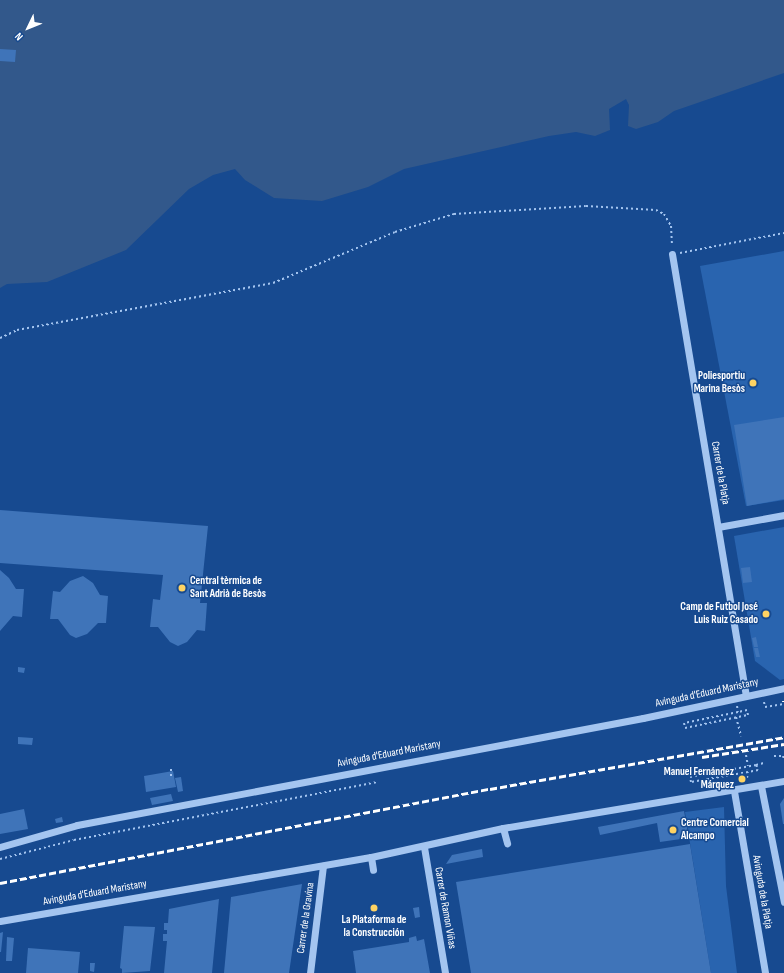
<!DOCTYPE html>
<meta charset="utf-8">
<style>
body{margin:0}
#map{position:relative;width:784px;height:973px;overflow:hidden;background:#174a90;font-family:"Sofia Sans Condensed",sans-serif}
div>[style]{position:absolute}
.green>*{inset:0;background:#2964af}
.water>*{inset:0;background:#32588b}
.building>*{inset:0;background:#3f74b9}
.path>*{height:2px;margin-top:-1px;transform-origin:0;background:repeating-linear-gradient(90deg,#a4c5f0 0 2px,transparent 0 5px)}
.minor>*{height:7px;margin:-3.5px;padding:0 3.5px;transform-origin:3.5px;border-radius:3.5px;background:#a4c5f0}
.tram>*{height:1px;margin:-0.5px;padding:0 0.5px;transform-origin:0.5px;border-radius:0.5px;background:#fff}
.rail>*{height:3px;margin-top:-1.5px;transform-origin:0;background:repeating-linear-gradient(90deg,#fff 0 7px,transparent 0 10px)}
.dots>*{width:11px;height:11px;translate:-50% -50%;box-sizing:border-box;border:2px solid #174a90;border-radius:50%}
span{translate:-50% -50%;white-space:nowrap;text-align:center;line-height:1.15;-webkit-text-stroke:3px #174a90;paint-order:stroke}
.poi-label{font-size:11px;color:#fff;font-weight:700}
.right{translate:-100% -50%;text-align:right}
.left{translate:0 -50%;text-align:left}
.street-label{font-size:11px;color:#fff}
.north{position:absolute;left:8px;top:8px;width:40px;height:40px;-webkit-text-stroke:3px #174a90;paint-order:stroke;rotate:227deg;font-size:11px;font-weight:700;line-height:16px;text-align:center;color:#fff}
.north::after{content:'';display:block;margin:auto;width:14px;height:18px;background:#fff;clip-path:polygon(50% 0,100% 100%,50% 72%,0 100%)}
</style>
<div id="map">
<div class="green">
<div style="clip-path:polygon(784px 251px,784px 500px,746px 506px,700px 266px)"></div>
<div style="clip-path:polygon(784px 527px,784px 679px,780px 680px,755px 661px,734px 536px)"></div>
<div style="clip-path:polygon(724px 807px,726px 886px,737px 973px,711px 973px,685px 812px)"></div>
</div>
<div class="water">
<div style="clip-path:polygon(0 0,784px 0,784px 73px,674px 111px,658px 122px,636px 129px,628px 126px,629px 105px,626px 99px,609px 109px,610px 130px,595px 136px,576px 132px,549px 136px,404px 169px,368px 187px,322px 201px,274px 198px,245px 180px,235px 169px,213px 175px,189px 189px,126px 250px,47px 282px,7px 284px,0 288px)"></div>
</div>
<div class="building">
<div style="clip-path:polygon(0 49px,16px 50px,15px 62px,0 61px)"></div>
<div style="clip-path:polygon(784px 417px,784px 499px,747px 506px,734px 425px)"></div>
<div style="clip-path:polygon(0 510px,208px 526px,200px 603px,207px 603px,205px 631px,197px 630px,187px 642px,178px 646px,170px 642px,158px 627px,150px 627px,153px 599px,160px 600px,163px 575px,0 563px)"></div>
<div style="clip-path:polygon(750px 567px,752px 582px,743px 583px,741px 568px)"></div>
<div style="clip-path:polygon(0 570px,9px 578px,16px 589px,24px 589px,22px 617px,13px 616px,0 631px)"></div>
<div style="clip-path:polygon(83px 576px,93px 583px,100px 595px,108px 596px,106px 623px,98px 623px,87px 634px,76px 638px,70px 635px,58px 619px,50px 619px,53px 591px,60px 592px,70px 581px)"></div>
<div style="clip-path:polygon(756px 637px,758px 647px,754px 647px,752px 638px)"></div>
<div style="clip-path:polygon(754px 648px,758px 648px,760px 657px,756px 657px)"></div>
<div style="clip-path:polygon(18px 667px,25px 668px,24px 673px,18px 672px)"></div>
<div style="clip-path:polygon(18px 737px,33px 738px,32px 745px,18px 744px)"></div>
<div style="clip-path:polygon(173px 771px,176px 787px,146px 792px,144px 776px)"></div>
<div style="clip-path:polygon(181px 777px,183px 791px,178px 792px,175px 778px)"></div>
<div style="clip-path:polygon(171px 794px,173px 801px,152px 805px,150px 798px)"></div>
<div style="clip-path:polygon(784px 798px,784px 824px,783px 824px,780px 804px)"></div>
<div style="clip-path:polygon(24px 809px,28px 829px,0 834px,0 814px)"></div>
<div style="clip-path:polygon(684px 811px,688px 834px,680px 835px,681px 839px,660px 842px,657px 823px,600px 835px,598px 827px)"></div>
<div style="clip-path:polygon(62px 817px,63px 822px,56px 823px,55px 819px)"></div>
<div style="clip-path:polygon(690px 844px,711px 973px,471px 973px,456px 882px)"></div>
<div style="clip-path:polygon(482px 849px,483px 857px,446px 864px,452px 855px)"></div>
<div style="clip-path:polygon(302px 884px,289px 973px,224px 973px,231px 897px)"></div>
<div style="clip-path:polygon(219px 899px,212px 973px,164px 973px,167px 941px,163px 941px,163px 934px,167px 934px,167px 930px,164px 930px,164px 923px,168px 923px,169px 909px)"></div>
<div style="clip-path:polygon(419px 907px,420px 917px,415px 918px,413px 908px)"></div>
<div style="clip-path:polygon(124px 926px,155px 927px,150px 971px,122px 973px,122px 969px,120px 968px)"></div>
<div style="clip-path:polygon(3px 932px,1px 952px,0 952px,0 933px)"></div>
<div style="clip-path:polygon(416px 936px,417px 941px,424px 939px,430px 973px,356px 973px,353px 951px,409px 942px,409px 938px)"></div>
<div style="clip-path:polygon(7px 937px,14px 938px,12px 961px,6px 961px)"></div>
<div style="clip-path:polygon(28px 948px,80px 952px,78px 973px,26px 973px)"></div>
<div style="clip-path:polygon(90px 963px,95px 963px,94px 972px,90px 971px)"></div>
</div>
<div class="path">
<div style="left:680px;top:253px;width:106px;rotate:-10.9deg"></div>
<div style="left:0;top:338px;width:19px;rotate:-25deg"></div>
<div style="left:17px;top:330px;width:260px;rotate:-10.4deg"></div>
<div style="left:273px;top:283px;width:132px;rotate:-22.7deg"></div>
<div style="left:395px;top:232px;width:62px;rotate:-17deg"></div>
<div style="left:454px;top:214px;width:132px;rotate:-3.5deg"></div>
<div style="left:586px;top:206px;width:70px;rotate:3.3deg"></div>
<div style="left:656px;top:210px;width:9px;rotate:27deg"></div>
<div style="left:664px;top:214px;width:14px;rotate:60deg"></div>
<div style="left:671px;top:226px;width:20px;rotate:87deg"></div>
<div style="left:764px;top:702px;width:5px;rotate:79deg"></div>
<div style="left:765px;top:707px;width:19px;rotate:-9deg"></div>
<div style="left:737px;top:706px;width:6px;rotate:81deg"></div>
<div style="left:738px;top:712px;width:55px;rotate:168.5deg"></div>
<div style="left:684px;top:723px;width:5px;rotate:79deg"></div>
<div style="left:685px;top:728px;width:64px;rotate:-11.7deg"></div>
<div style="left:748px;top:715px;width:5px;rotate:-101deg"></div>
<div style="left:747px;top:710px;width:9px;rotate:167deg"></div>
<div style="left:736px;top:717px;width:20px;rotate:75deg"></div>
<div style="left:746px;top:755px;width:11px;rotate:80deg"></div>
<div style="left:774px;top:756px;width:9px"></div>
<div style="left:783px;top:756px;width:3px;rotate:72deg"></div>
<div style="left:756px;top:765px;width:8px;rotate:-14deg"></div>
<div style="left:171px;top:769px;width:10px;rotate:90deg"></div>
<div style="left:747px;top:778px;width:6px;rotate:-81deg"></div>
<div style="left:748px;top:772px;width:58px;rotate:170deg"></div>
<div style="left:691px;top:782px;width:5px;rotate:-101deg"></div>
<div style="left:690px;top:777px;width:67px;rotate:-10.3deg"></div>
<div style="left:756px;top:765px;width:5px;rotate:68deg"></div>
<div style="left:758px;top:770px;width:10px;rotate:169deg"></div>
<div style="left:0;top:859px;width:76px;rotate:-14.4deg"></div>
<div style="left:74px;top:840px;width:309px;rotate:-10.8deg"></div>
</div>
<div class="minor">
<div style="left:672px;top:254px;width:447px;rotate:80.5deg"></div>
<div style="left:718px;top:527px;width:67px;rotate:-10.3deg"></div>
<div style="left:761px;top:786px;width:118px;rotate:78.8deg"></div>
<div style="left:734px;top:791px;width:185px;rotate:80.3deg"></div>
<div style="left:503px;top:828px;width:16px;rotate:75deg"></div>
<div style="left:0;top:847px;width:80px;rotate:-15.9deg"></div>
<div style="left:77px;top:825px;width:576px;rotate:-10.71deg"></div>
<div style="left:643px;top:718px;width:144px;rotate:-12deg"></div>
<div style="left:424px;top:847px;width:128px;rotate:80.5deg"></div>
<div style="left:371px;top:857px;width:13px;rotate:81deg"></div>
<div style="left:0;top:921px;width:376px;rotate:-9.8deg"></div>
<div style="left:371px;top:857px;width:135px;rotate:-12.4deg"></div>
<div style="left:503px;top:828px;width:285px;rotate:-9.5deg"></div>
<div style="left:310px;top:973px;width:108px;rotate:-83.1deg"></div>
</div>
<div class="tram">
<div style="left:782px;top:701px;width:2px"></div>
</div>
<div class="rail">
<div style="left:702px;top:757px;width:83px;rotate:-9deg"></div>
<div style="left:0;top:883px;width:499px;rotate:-10.9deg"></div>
<div style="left:490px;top:789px;width:299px;rotate:-10deg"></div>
</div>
<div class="dots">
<div style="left:753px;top:383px;background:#ffd363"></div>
<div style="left:182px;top:588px;background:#ffd363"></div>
<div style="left:766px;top:614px;background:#ffd363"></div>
<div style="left:742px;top:779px;background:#ffd363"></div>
<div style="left:673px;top:830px;background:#ffd363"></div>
<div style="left:374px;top:908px;background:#ffd363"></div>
</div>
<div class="poi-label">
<span class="right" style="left:745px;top:383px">Poliesportiu<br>Marina Besòs</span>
<span class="left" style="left:190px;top:588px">Central tèrmica de<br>Sant Adrià de Besòs</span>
<span class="right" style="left:758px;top:614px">Camp de Futbol José<br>Luis Ruiz Casado</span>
<span class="right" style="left:734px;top:779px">Manuel Fernández<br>Márquez</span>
<span class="left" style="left:681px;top:830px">Centre Comercial<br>Alcampo</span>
<span style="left:374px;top:927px">La Plataforma de<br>la Construcción</span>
</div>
<div class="street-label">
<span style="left:720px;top:473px;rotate:80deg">Carrer de la Platja</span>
<span style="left:707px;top:693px;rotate:-12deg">Avinguda d'Eduard Maristany</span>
<span style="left:389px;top:754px;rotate:-11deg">Avinguda d'Eduard Maristany</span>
<span style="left:762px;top:892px;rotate:80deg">Avinguda de la Platja</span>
<span style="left:95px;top:893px;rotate:-10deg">Avinguda d'Eduard Maristany</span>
<span style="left:445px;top:908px;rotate:80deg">Carrer de Ramon Viñas</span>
<span style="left:306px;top:918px;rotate:-82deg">Carrer de la Gravina</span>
</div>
<div class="north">N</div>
</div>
